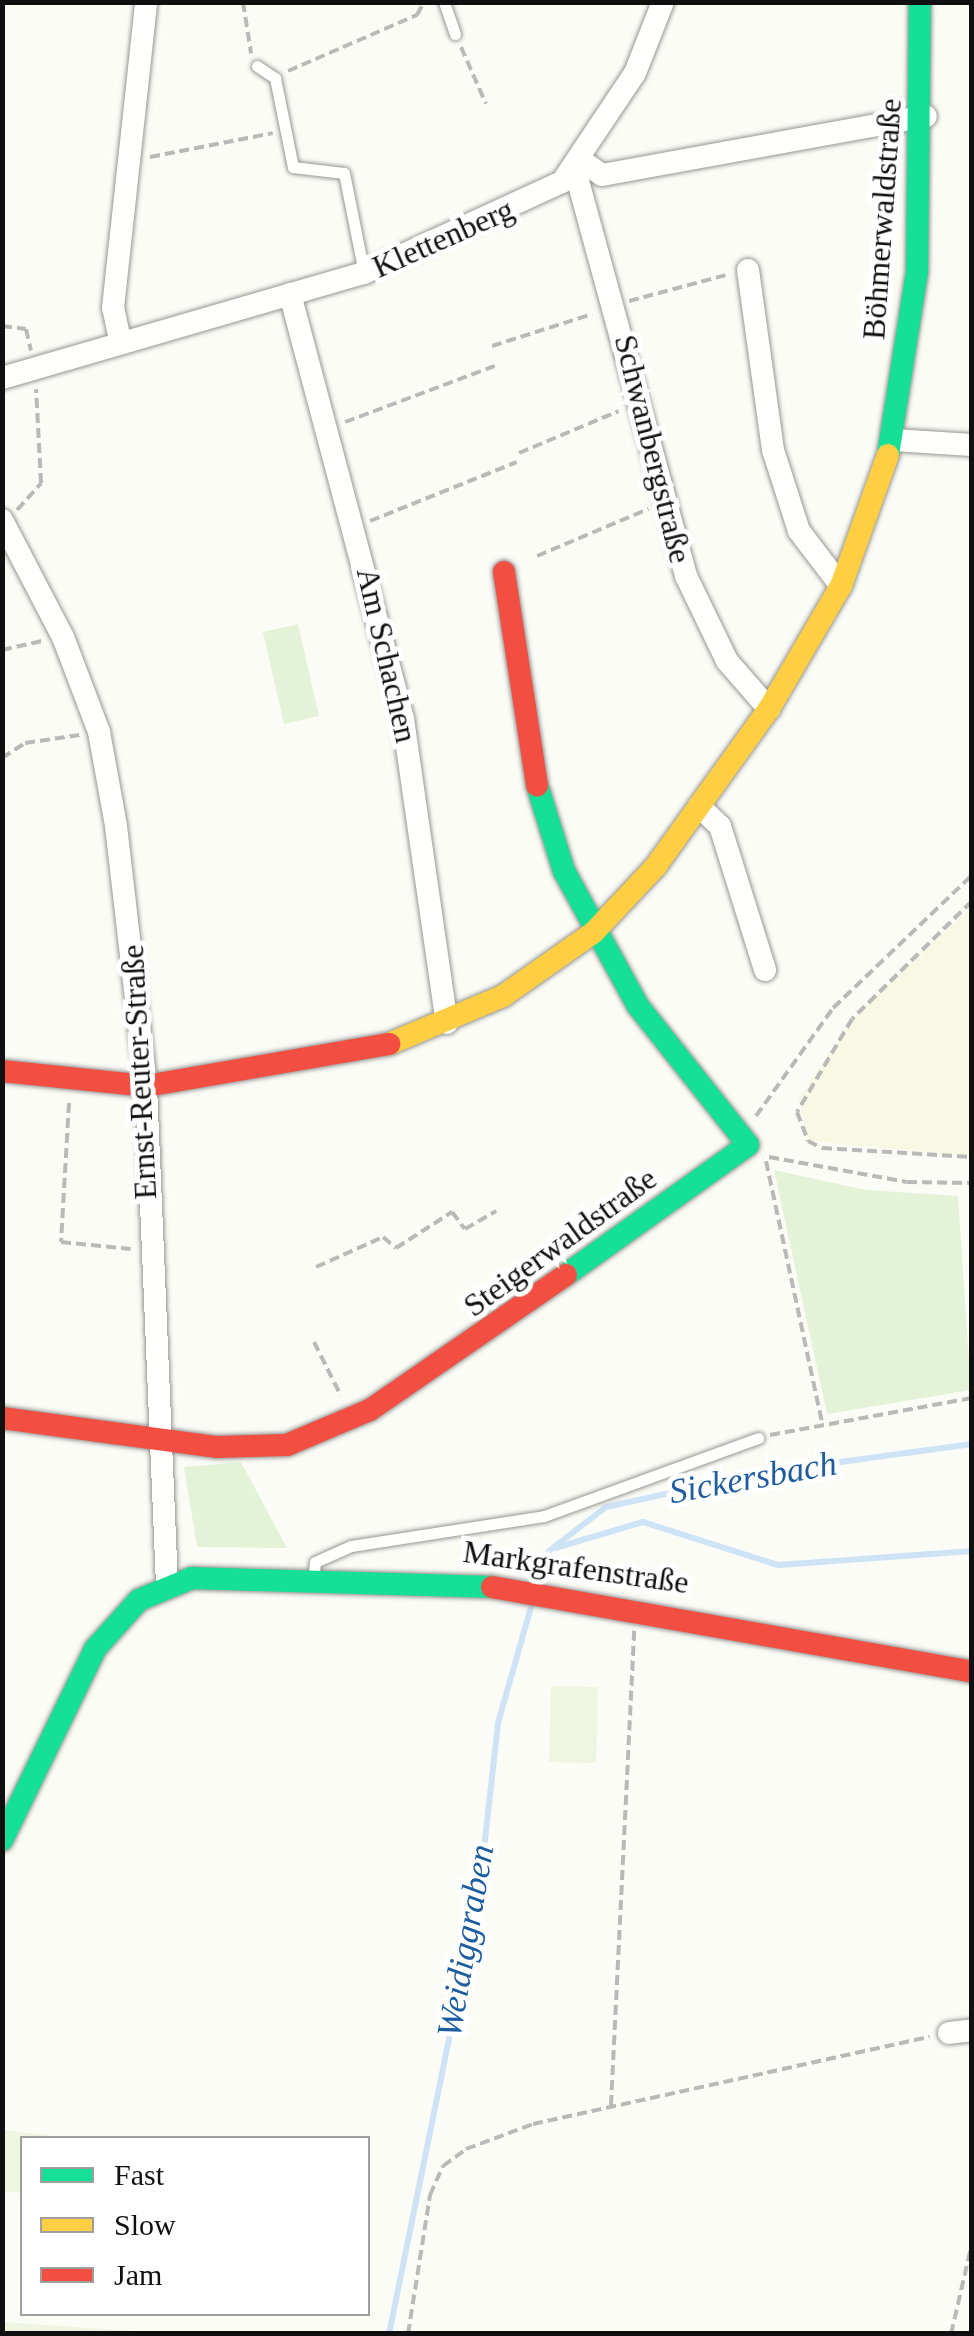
<!DOCTYPE html>
<meta charset="utf-8">
<style>
body{margin:0}
#map{position:relative;width:974px;height:2336px;overflow:hidden;background:#fcfcf7;font-family:Georgia,serif}
div>[style]{position:absolute}
.farmland>*{inset:0;background:#f8f8e4}
.green>*{inset:0;background:#e4f2d7}
.pitch>*{inset:0;background:#eef6e1}
.stream>*{height:6px;margin:-3px;padding:0 3px;transform-origin:3px;border-radius:3px;background:#cee4f6}
.path>*{height:4px;margin-top:-2px;transform-origin:0;background:repeating-linear-gradient(90deg,#b9b9b8 0 10px,transparent 0 15px)}
.roads{filter:drop-shadow(0 0 2px #969694) drop-shadow(0 0 2px #969694)}
.lane>*{height:11px;margin:-5.5px;padding:0 5.5px;transform-origin:5.5px;border-radius:5.5px;background:#fffffe}
.street>*{height:22px;margin:-11px;padding:0 11px;transform-origin:11px;border-radius:11px;background:#fffffe}
.fast>*{height:22px;margin:-11px;padding:0 11px;transform-origin:11px;border-radius:11px;background:#16e098}
.slow>*{height:22px;margin:-11px;padding:0 11px;transform-origin:11px;border-radius:11px;background:#ffcf43}
.jam>*{height:22px;margin:-11px;padding:0 11px;transform-origin:11px;border-radius:11px;background:#f24e42}
span{translate:-50% -50%;white-space:nowrap;text-align:center;line-height:1.15;-webkit-text-stroke:10px #fff;paint-order:stroke}
.street-label{font-size:32px;color:#101010}
.water-label{font-size:35px;color:#1b5da0;font-style:italic}
.frame{position:absolute;inset:0;border:5px solid #101010;pointer-events:none}
.legend{position:absolute;left:20px;top:2136px;width:350px;height:180px;box-sizing:border-box;background:#fff;border:2px solid #9f9f9f;margin:0;padding:12px 18px;list-style:none;font-size:30px;color:#101010}
.legend li{display:flex;align-items:center;gap:20px;height:50px}
.legend b{width:50px;border:2px solid #9f9f9f}
</style>
<div id="map">
<div class="farmland">
<div style="clip-path:polygon(971px 907px,971px 1156px,808px 1141px,799px 1098px,852px 1020px)"></div>
</div>
<div class="green">
<div style="clip-path:polygon(298px 624px,319px 716px,284px 724px,263px 632px)"></div>
<div style="clip-path:polygon(774px 1170px,866px 1190px,958px 1196px,971px 1390px,827px 1414px)"></div>
<div style="clip-path:polygon(241px 1462px,287px 1548px,197px 1547px,184px 1467px)"></div>
</div>
<div class="pitch">
<div style="clip-path:polygon(551px 1686px,598px 1687px,596px 1763px,549px 1762px)"></div>
<div style="clip-path:polygon(3px 2130px,72px 2138px,22px 2138px,22px 2193px,3px 2191px)"></div>
<div style="clip-path:polygon(2px 2322px,3px 2322px,163px 2333px,3px 2333px)"></div>
</div>
<div class="stream">
<div style="left:555px;top:1548px;width:92px;rotate:-16.5deg"></div>
<div style="left:643px;top:1522px;width:142px;rotate:17.7deg"></div>
<div style="left:778px;top:1565px;width:195px;rotate:-4.1deg"></div>
<div style="left:540px;top:1579px;width:29px;rotate:-72deg"></div>
<div style="left:549px;top:1551px;width:72px;rotate:-37.7deg"></div>
<div style="left:606px;top:1507px;width:165px;rotate:-12.3deg"></div>
<div style="left:767px;top:1472px;width:207px;rotate:-7.8deg"></div>
<div style="left:389px;top:2334px;width:450px;rotate:-78.5deg"></div>
<div style="left:479px;top:1893px;width:171px;rotate:-83.6deg"></div>
<div style="left:498px;top:1723px;width:128px;rotate:-74.1deg"></div>
</div>
<div class="path">
<div style="left:243px;top:2px;width:52px;rotate:81.1deg"></div>
<div style="left:461px;top:47px;width:62px;rotate:66.3deg"></div>
<div style="left:288px;top:71px;width:141px;rotate:-23.5deg"></div>
<div style="left:417px;top:15px;width:15px;rotate:-62deg"></div>
<div style="left:150px;top:157px;width:125px;rotate:-11deg"></div>
<div style="left:629px;top:301px;width:100px;rotate:-15deg"></div>
<div style="left:2px;top:326px;width:24px;rotate:7deg"></div>
<div style="left:26px;top:329px;width:22px;rotate:77deg"></div>
<div style="left:492px;top:346px;width:105px;rotate:-17.7deg"></div>
<div style="left:345px;top:422px;width:165px;rotate:-20.5deg"></div>
<div style="left:519px;top:453px;width:108px;rotate:-22.8deg"></div>
<div style="left:17px;top:510px;width:36px;rotate:-48deg"></div>
<div style="left:41px;top:483px;width:94px;rotate:-93deg"></div>
<div style="left:370px;top:521px;width:158px;rotate:-21.9deg"></div>
<div style="left:537px;top:556px;width:121px;rotate:-22.9deg"></div>
<div style="left:2px;top:650px;width:41px;rotate:-12.7deg"></div>
<div style="left:2px;top:758px;width:27px;rotate:-33deg"></div>
<div style="left:25px;top:743px;width:55px;rotate:-8.4deg"></div>
<div style="left:972px;top:901px;width:168px;rotate:135.5deg"></div>
<div style="left:852px;top:1019px;width:108px;rotate:120.6deg"></div>
<div style="left:797px;top:1112px;width:31px;rotate:69deg"></div>
<div style="left:808px;top:1141px;width:16px;rotate:27deg"></div>
<div style="left:822px;top:1148px;width:150px;rotate:3.4deg"></div>
<div style="left:69px;top:1103px;width:139px;rotate:93.3deg"></div>
<div style="left:61px;top:1242px;width:70px;rotate:5.7deg"></div>
<div style="left:756px;top:1116px;width:133px;rotate:-54.5deg"></div>
<div style="left:833px;top:1008px;width:192px;rotate:-43.7deg"></div>
<div style="left:769px;top:1157px;width:140px;rotate:10.3deg"></div>
<div style="left:907px;top:1182px;width:65px;rotate:0.9deg"></div>
<div style="left:766px;top:1161px;width:267px;rotate:77.9deg"></div>
<div style="left:316px;top:1267px;width:73px;rotate:-24.1deg"></div>
<div style="left:383px;top:1237px;width:17px;rotate:40deg"></div>
<div style="left:396px;top:1248px;width:67px;rotate:-32.7deg"></div>
<div style="left:452px;top:1212px;width:21px;rotate:53deg"></div>
<div style="left:465px;top:1229px;width:36px;rotate:-30deg"></div>
<div style="left:314px;top:1342px;width:60px;rotate:63.4deg"></div>
<div style="left:770px;top:1435px;width:205px;rotate:-10.4deg"></div>
<div style="left:611px;top:2105px;width:476px;rotate:-87.2deg"></div>
<div style="left:408px;top:2334px;width:141px;rotate:-81deg"></div>
<div style="left:430px;top:2195px;width:32px;rotate:-66deg"></div>
<div style="left:443px;top:2166px;width:29px;rotate:-36deg"></div>
<div style="left:466px;top:2149px;width:72px;rotate:-20.5deg"></div>
<div style="left:533px;top:2124px;width:406px;rotate:-12.4deg"></div>
<div style="left:951px;top:2334px;width:93px;rotate:-77deg"></div>
</div>
<div class="roads">
<div class="lane">
<div style="left:444px;top:2px;width:34px;rotate:71deg"></div>
<div style="left:257px;top:66px;width:22px;rotate:34deg"></div>
<div style="left:275px;top:78px;width:91px;rotate:78.6deg"></div>
<div style="left:293px;top:167px;width:51px;rotate:6.7deg"></div>
<div style="left:344px;top:173px;width:102px;rotate:78.7deg"></div>
<div style="left:314px;top:1572px;width:10px;rotate:-84deg"></div>
<div style="left:315px;top:1562px;width:39px;rotate:-24deg"></div>
<div style="left:351px;top:1546px;width:195px;rotate:-8.8deg"></div>
<div style="left:544px;top:1516px;width:228px;rotate:-20deg"></div>
</div>
<div class="street">
<div style="left:582px;top:161px;width:24px;rotate:35deg"></div>
<div style="left:602px;top:175px;width:329px;rotate:-10.3deg"></div>
<div style="left:575px;top:170px;width:421px;rotate:74.7deg"></div>
<div style="left:686px;top:576px;width:94px;rotate:64.2deg"></div>
<div style="left:727px;top:661px;width:64px;rotate:48.8deg"></div>
<div style="left:748px;top:270px;width:182px;rotate:82.1deg"></div>
<div style="left:773px;top:450px;width:85px;rotate:72.2deg"></div>
<div style="left:799px;top:531px;width:69px;rotate:52.6deg"></div>
<div style="left:290px;top:294px;width:440px;rotate:75.1deg"></div>
<div style="left:403px;top:719px;width:307px;rotate:81.8deg"></div>
<div style="left:120px;top:340px;width:33px;rotate:-102deg"></div>
<div style="left:113px;top:308px;width:308px;rotate:-83.8deg"></div>
<div style="left:2px;top:378px;width:377px;rotate:-16.2deg"></div>
<div style="left:364px;top:273px;width:218px;rotate:-24.7deg"></div>
<div style="left:562px;top:182px;width:131px;rotate:-56.2deg"></div>
<div style="left:635px;top:73px;width:76px;rotate:-68.5deg"></div>
<div style="left:894px;top:440px;width:78px;rotate:3.7deg"></div>
<div style="left:2px;top:520px;width:132px;rotate:62.5deg"></div>
<div style="left:63px;top:637px;width:102px;rotate:69.2deg"></div>
<div style="left:99px;top:732px;width:96px;rotate:79.7deg"></div>
<div style="left:116px;top:826px;width:262px;rotate:83.4deg"></div>
<div style="left:146px;top:1086px;width:500px;rotate:87.59deg"></div>
<div style="left:699px;top:806px;width:29px;rotate:44deg"></div>
<div style="left:720px;top:826px;width:151px;rotate:72.6deg"></div>
<div style="left:949px;top:2033px;width:23px;rotate:-7deg"></div>
</div>
<div class="fast">
<div style="left:888px;top:455px;width:186px;rotate:-81deg"></div>
<div style="left:917px;top:271px;width:269px;rotate:-89.4deg"></div>
<div style="left:537px;top:785px;width:90px;rotate:72.6deg"></div>
<div style="left:564px;top:871px;width:154px;rotate:61.3deg"></div>
<div style="left:638px;top:1006px;width:177px;rotate:51.6deg"></div>
<div style="left:748px;top:1145px;width:224px;rotate:144.5deg"></div>
<div style="left:2px;top:1840px;width:212px;rotate:-64deg"></div>
<div style="left:95px;top:1649px;width:66px;rotate:-48.1deg"></div>
<div style="left:139px;top:1600px;width:57px;rotate:-22.5deg"></div>
<div style="left:192px;top:1578px;width:300px;rotate:1.7deg"></div>
</div>
<div class="slow">
<div style="left:389px;top:1044px;width:124px;rotate:-22.8deg"></div>
<div style="left:503px;top:996px;width:111px;rotate:-35.1deg"></div>
<div style="left:594px;top:932px;width:91px;rotate:-46.8deg"></div>
<div style="left:656px;top:866px;width:193px;rotate:-54.3deg"></div>
<div style="left:769px;top:709px;width:143px;rotate:-59.7deg"></div>
<div style="left:841px;top:586px;width:139px;rotate:-70.3deg"></div>
</div>
<div class="jam">
<div style="left:504px;top:572px;width:216px;rotate:81.2deg"></div>
<div style="left:2px;top:1071px;width:145px;rotate:5.9deg"></div>
<div style="left:146px;top:1086px;width:247px;rotate:-9.8deg"></div>
<div style="left:2px;top:1418px;width:217px;rotate:7.7deg"></div>
<div style="left:217px;top:1447px;width:70px;rotate:-1.6deg"></div>
<div style="left:287px;top:1445px;width:90px;rotate:-22.9deg"></div>
<div style="left:370px;top:1410px;width:238px;rotate:-34.6deg"></div>
<div style="left:492px;top:1587px;width:487px;rotate:10deg"></div>
</div>
</div>
<div class="street-label">
<span style="left:882px;top:219px;rotate:-86deg">Böhmerwaldstraße</span>
<span style="left:443px;top:238px;rotate:-24deg">Klettenberg</span>
<span style="left:653px;top:449px;rotate:76deg">Schwanbergstraße</span>
<span style="left:387px;top:655px;rotate:77deg">Am Schachen</span>
<span style="left:139px;top:1072px;rotate:-93deg">Ernst-Reuter-Straße</span>
<span style="left:560px;top:1242px;rotate:-36deg">Steigerwaldstraße</span>
<span style="left:576px;top:1567px;rotate:8deg">Markgrafenstraße</span>
</div>
<div class="water-label">
<span style="left:753px;top:1478px;rotate:-10deg">Sickersbach</span>
<span style="left:466px;top:1941px;rotate:-80deg">Weidiggraben</span>
</div>
<div class="frame"></div>
<ul class="legend">
<li><b style="height:12px;background:#16e098"></b>Fast</li>
<li><b style="height:12px;background:#ffcf43"></b>Slow</li>
<li><b style="height:12px;background:#f24e42"></b>Jam</li>
</ul>
</div>
